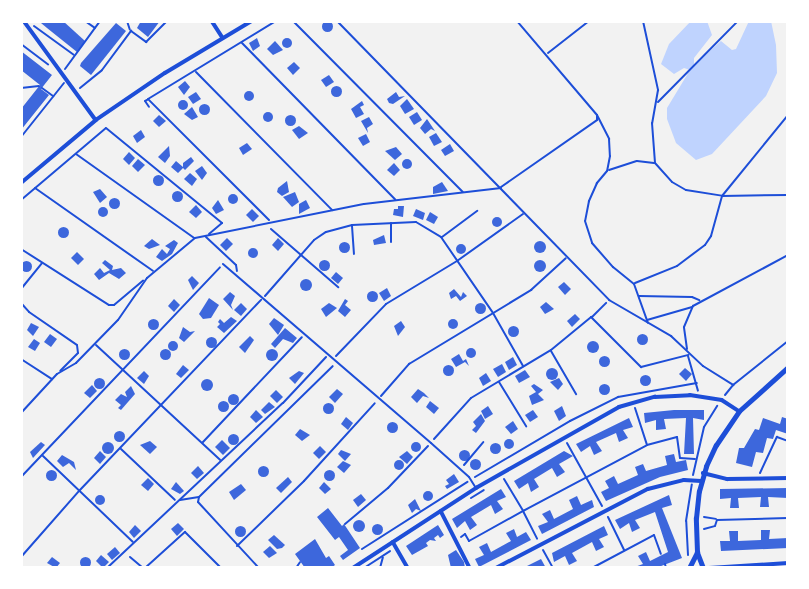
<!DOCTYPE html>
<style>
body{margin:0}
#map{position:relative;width:809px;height:589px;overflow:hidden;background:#f2f2f2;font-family:Barlow,sans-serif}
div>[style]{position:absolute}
.water>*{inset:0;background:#bfd3fe}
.building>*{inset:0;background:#3d67dc}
.round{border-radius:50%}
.path>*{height:2px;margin:-1px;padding:0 1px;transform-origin:1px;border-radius:1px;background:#1d4ed8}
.service>*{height:2px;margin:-1px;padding:0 1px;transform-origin:1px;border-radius:1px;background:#1d4ed8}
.minor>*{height:3.5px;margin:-1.75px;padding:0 1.75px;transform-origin:1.75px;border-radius:1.75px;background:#1d4ed8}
.primary>*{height:5px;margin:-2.5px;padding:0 2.5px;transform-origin:2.5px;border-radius:2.5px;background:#1d4ed8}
span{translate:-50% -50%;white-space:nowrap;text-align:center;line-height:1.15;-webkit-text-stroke:7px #fff;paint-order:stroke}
.frame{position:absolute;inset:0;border:23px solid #fff;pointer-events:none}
</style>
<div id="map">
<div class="water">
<div style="clip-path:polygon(691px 21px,707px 21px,712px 35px,694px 58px,694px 65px,721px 41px,732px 50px,736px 49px,749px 21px,771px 21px,776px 45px,777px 73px,766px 96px,712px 154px,696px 160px,676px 143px,667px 119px,667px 108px,690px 70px,684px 68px,674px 74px,661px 64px,669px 44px)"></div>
</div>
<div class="building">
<div class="round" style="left:321.5px;top:20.5px;width:11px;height:11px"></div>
<div style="clip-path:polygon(43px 21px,63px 21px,85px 41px,77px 52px,47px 28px,41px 23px)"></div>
<div style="clip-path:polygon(141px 21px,160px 21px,148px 37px,137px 28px)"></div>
<div style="clip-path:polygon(116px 23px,126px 31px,91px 75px,80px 66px,81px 63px)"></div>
<div class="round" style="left:282px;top:38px;width:10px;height:10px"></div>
<div style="clip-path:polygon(257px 38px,260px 46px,253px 51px,249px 43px)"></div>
<div style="clip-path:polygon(275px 41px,283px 50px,273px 55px,267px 49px)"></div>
<div style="clip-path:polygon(21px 51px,52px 75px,41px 89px,49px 95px,21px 130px,21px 109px,40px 85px,21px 70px)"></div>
<div style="clip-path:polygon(294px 62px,300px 68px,293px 75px,287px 68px)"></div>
<div style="clip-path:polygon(329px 75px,334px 82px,326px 87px,321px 80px)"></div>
<div style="clip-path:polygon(185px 81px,190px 87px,184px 95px,178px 87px)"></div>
<div class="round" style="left:330.5px;top:85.5px;width:11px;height:11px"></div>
<div class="round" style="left:244px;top:91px;width:10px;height:10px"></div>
<div style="clip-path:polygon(196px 92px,201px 99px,193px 104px,188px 97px)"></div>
<div style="clip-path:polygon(396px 92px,399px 97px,405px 96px,393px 104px,389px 103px,387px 99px)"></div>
<div style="clip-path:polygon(407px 99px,414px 109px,405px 114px,400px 106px)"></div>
<div class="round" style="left:178px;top:100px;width:10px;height:10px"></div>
<div style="clip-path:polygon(362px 101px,364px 105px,360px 107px,364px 114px,356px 118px,351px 109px)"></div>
<div class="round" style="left:198.5px;top:103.5px;width:11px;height:11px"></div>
<div style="clip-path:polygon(192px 107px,198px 117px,192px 120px,184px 114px)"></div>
<div class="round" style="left:263px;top:112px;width:10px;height:10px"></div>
<div style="clip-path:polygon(417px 112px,422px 120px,414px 125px,409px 117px)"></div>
<div class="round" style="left:284.5px;top:114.5px;width:11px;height:11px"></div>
<div style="clip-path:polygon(159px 115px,166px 121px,159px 127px,153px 121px)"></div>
<div style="clip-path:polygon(369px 117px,373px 124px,367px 128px,368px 133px,361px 121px)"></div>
<div style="clip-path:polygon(427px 119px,435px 131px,431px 129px,425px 134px,420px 128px)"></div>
<div style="clip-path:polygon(299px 126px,308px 133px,299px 139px,292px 130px)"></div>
<div style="clip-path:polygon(141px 130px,145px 137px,137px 143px,133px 136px)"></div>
<div style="clip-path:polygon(436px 133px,442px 142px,434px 146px,429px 137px)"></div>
<div style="clip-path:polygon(366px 134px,370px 142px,363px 146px,358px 138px)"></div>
<div style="clip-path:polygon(247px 143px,252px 149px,243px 155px,239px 148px)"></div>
<div style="clip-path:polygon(450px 144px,454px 151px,445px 156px,441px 150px)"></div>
<div style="clip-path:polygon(169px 146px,170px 156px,165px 163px,158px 157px)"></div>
<div style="clip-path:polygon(396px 147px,402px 154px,395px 160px,385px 151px)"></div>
<div style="clip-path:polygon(129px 152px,135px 158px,129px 165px,123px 159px)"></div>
<div style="clip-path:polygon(191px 157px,194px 161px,185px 170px,183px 168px,178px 173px,171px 167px,176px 161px,183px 167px,183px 163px)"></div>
<div class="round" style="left:402px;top:159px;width:10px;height:10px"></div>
<div style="clip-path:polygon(138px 159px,145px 165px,138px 172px,132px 166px)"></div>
<div style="clip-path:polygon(394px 163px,400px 170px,394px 176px,387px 170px)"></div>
<div style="clip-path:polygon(202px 166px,207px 173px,202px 180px,195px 171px)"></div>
<div style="clip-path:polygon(190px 173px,197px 179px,192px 186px,184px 179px)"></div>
<div class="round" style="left:152.5px;top:174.5px;width:11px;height:11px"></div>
<div style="clip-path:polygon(287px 181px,289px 192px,282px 196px,277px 192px,278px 188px)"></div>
<div style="clip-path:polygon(442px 182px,448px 191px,433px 194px,433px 187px)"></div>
<div style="clip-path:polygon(100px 189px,107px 197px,100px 203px,93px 192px)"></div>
<div class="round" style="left:171.5px;top:190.5px;width:11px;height:11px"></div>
<div style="clip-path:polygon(295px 192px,299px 202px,292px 207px,283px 197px)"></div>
<div class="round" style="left:228px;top:194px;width:10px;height:10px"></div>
<div class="round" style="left:108.5px;top:197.5px;width:11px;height:11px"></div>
<div style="clip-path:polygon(218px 200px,224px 210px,216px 214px,212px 208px)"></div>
<div style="clip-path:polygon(306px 200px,310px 208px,299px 214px,299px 204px)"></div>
<div style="clip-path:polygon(196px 205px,202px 212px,196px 218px,189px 212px)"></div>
<div style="clip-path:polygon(398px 206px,404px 206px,403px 217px,393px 215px,394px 209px,398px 209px)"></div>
<div class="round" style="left:98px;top:207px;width:10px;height:10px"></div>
<div style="clip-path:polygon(252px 209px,259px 216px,253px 222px,246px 215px)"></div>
<div style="clip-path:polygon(416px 209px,425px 213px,423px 220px,413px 216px)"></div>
<div style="clip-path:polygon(430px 212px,438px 217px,434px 224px,426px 220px)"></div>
<div class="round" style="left:492px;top:217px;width:10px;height:10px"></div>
<div class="round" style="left:57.5px;top:226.5px;width:11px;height:11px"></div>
<div style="clip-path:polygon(384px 235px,386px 243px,374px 245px,373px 240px)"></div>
<div style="clip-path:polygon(227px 238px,233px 244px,226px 251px,220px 245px)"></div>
<div style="clip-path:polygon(278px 238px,284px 244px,278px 251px,272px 245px)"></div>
<div style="clip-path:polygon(152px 239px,160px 245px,149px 249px,144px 246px)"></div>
<div style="clip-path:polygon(174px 240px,178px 243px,172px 254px,162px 261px,156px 257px,162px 249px,167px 254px,170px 249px,165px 246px)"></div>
<div class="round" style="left:534px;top:241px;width:12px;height:12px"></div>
<div class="round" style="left:338.5px;top:241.5px;width:11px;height:11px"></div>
<div class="round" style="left:456px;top:244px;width:10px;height:10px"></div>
<div class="round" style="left:248px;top:248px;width:10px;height:10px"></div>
<div style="clip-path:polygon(77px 252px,84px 259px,78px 265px,71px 258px)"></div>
<div class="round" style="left:318.5px;top:259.5px;width:11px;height:11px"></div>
<div class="round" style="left:534px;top:260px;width:12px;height:12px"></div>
<div style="clip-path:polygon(105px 260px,113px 266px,112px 270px,121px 268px,126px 273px,119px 279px,109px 273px,99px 280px,94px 274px,100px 268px,104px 273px,110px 270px,102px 263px)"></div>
<div class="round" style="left:20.5px;top:260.5px;width:11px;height:11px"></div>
<div style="clip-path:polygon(336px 272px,343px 278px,338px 284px,331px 278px)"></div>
<div style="clip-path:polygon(192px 276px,199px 283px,193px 290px,188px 280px)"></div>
<div class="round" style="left:300px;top:279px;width:12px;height:12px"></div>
<div style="clip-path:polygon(564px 282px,571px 289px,565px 295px,558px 287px)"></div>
<div style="clip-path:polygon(387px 288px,391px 296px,384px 301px,379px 293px)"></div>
<div style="clip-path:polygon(454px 289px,461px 297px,463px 292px,467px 296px,460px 301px,456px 296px,451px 299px,449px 293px)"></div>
<div class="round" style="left:366.5px;top:290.5px;width:11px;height:11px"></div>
<div style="clip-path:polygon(230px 292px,235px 296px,231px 305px,233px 310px,223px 299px)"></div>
<div style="clip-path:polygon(209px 298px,219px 305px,211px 318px,203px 319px,199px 314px)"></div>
<div style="clip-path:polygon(174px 299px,180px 305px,174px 312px,168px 306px)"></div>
<div style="clip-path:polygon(345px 299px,348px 301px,345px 305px,351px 310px,345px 317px,338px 311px)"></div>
<div style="clip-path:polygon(546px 302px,554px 309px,545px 314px,540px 307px)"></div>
<div class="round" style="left:474.5px;top:302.5px;width:11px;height:11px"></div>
<div style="clip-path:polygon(241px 303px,247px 309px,241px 316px,234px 310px)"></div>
<div style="clip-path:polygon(329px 303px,337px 308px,326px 317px,321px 309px)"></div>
<div style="clip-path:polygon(575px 314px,580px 319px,572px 327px,567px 321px)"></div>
<div style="clip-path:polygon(231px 317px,237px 321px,224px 333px,217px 327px,220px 324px,218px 322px,220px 319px,224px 323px)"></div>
<div style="clip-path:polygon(274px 318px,284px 325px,278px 335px,269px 324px)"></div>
<div class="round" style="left:147.5px;top:318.5px;width:11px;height:11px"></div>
<div class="round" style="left:448px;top:319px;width:10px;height:10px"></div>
<div style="clip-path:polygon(401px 321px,405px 327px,398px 336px,394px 326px)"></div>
<div style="clip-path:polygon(31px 323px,39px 327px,33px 336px,27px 330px)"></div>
<div class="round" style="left:507.5px;top:325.5px;width:11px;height:11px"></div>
<div style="clip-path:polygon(183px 327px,190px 332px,195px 331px,184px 342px,179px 338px)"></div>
<div style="clip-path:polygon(285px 328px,297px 338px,293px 343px,283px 339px,275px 348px,271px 344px)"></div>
<div class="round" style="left:636.5px;top:333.5px;width:11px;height:11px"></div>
<div style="clip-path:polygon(50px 334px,57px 339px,51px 347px,44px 342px)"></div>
<div style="clip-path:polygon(250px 336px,254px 340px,245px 353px,239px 347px)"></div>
<div class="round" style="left:205.5px;top:336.5px;width:11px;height:11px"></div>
<div style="clip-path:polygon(34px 339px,40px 343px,35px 351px,28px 347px)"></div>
<div class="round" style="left:168px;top:341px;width:10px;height:10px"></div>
<div class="round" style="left:587px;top:341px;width:12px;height:12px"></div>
<div class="round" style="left:466px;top:348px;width:10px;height:10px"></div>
<div class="round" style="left:159.5px;top:348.5px;width:11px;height:11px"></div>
<div class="round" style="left:118.5px;top:348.5px;width:11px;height:11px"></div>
<div class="round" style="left:266px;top:349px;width:12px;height:12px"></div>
<div style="clip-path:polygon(459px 354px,463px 361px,466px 359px,469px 366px,465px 362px,456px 367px,451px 359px)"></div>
<div class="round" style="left:598.5px;top:355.5px;width:11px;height:11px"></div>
<div style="clip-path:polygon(513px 357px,517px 365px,509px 370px,505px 362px)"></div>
<div style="clip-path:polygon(502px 364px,506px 372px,498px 377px,493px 369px)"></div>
<div class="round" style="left:442.5px;top:364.5px;width:11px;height:11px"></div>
<div style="clip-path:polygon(183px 365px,189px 370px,181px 378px,176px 374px)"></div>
<div style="clip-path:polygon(685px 368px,692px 374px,686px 381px,679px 374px)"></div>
<div class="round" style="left:546px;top:368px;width:12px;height:12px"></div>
<div style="clip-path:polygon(525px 370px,530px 377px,519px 383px,515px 376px)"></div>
<div style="clip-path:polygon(144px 371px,149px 376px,144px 384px,137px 378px)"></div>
<div style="clip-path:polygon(299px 371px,304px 373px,295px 384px,289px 378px)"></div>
<div style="clip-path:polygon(486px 373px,491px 381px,483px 386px,479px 378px)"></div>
<div class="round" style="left:639.5px;top:374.5px;width:11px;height:11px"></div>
<div class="round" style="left:93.5px;top:377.5px;width:11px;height:11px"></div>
<div style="clip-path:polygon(559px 378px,563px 384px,558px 390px,550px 382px)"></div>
<div class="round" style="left:201px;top:379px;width:12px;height:12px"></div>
<div class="round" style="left:598.5px;top:383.5px;width:11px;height:11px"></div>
<div style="clip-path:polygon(534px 384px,543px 390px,538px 394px,544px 400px,532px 405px,529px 396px,536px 392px,531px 386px)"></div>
<div style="clip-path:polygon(92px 385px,97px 391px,90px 398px,84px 393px)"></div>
<div style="clip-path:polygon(131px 386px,135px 394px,121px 410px,118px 408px,121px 405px,115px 400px,121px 394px,127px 397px,125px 392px)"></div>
<div style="clip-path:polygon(337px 389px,343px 394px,335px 403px,329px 397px)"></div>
<div style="clip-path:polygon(418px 389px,424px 393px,429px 398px,423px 396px,417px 403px,411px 397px)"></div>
<div style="clip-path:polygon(276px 390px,283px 397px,277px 403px,270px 396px)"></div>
<div class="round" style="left:227.5px;top:393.5px;width:11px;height:11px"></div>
<div class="round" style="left:217.5px;top:400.5px;width:11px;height:11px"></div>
<div style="clip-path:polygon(430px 401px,439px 408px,434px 414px,426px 407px)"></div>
<div style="clip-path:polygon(269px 402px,275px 407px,265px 414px,261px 410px)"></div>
<div class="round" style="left:322.5px;top:402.5px;width:11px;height:11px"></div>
<div style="clip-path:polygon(488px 406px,493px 414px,485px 419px,481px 411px)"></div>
<div style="clip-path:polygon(562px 406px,566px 416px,559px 421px,554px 411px)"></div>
<div style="clip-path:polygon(256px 410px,263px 417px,256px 423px,250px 417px)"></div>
<div style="clip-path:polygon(533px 410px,538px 417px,530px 422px,525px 415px)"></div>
<div style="clip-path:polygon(674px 410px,704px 410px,704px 420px,693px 418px,694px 454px,684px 454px,686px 418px,664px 419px,666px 429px,656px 430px,656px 420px,645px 423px,644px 413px)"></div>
<div style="clip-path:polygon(481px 414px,485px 421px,476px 433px,472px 430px,476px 426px,473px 422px)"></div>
<div style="clip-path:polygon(346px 417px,353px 423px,348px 430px,341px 424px)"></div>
<div style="clip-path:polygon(782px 417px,788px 419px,788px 434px,776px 430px,773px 439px,767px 438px,763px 453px,756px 452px,752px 467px,736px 463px,739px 448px,744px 448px,755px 429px,759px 430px,763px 418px,780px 424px)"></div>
<div style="clip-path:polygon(629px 418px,633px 427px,623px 430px,628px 438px,619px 442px,616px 433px,596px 442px,602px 451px,594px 455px,590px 446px,581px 452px,576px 444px)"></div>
<div style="clip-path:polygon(513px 421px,518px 429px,511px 434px,505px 427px)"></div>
<div class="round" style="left:386.5px;top:421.5px;width:11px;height:11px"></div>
<div style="clip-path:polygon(300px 429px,310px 435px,302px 441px,295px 435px)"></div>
<div class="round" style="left:113.5px;top:430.5px;width:11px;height:11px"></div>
<div class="round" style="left:227.5px;top:433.5px;width:11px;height:11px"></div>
<div class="round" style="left:504px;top:439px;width:10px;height:10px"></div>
<div style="clip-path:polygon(222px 440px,230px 448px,223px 455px,215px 447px)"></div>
<div style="clip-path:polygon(150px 441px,157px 447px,150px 454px,140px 445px)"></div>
<div style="clip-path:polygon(41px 442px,45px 445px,33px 458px,30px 452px)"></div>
<div class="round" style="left:411px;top:442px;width:10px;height:10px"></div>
<div class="round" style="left:102px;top:442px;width:12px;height:12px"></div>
<div class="round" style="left:489.5px;top:442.5px;width:11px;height:11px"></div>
<div style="clip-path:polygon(320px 446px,326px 452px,319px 459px,313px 453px)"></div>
<div class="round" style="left:458.5px;top:449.5px;width:11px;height:11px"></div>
<div style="clip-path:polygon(341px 450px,351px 454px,345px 461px,338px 454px)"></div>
<div style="clip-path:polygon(100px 451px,106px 457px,100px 464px,94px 458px)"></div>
<div style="clip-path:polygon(407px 451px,413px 457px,407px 464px,399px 457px)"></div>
<div style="clip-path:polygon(564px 451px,573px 456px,559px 464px,565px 472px,557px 477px,552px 468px,534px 479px,539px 487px,531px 492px,528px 483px,519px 489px,514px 481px)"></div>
<div style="clip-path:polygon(674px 454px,676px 462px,686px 460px,688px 470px,660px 477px,606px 501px,601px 492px,609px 488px,605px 481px,614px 476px,618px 484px,638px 475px,635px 467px,643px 464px,646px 471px,667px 465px,665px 456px)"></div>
<div style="clip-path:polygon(62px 455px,74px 462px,76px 470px,69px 463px,63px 467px,57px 461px)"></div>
<div class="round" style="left:469.5px;top:458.5px;width:11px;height:11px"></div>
<div class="round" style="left:394px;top:460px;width:10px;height:10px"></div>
<div style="clip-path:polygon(343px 461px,351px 465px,344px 473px,337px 467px)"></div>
<div class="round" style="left:257.5px;top:465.5px;width:11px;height:11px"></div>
<div style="clip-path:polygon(198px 466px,204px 473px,197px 479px,191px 473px)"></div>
<div class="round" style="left:323.5px;top:469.5px;width:11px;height:11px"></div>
<div class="round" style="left:45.5px;top:469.5px;width:11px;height:11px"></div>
<div style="clip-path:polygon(454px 474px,459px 482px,447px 489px,445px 486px,449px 484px,446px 480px)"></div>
<div style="clip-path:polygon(288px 477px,292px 482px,281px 493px,276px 488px)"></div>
<div style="clip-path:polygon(148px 478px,154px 484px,148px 491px,141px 485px)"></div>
<div style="clip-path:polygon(176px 482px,184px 491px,180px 494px,171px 489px)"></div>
<div style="clip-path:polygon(324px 482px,331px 489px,325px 494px,319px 488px)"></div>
<div style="clip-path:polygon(241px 484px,246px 490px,234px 500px,229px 492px)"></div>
<div style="clip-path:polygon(788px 488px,788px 498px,768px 497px,769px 507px,760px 507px,761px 497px,738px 498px,739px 508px,730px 508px,731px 498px,720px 499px,720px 489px)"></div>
<div style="clip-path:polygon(501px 489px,506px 497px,497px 501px,503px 509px,495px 514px,491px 505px,471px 517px,477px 525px,470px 530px,465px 521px,457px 528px,452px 519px)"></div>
<div class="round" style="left:423px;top:491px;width:10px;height:10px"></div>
<div style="clip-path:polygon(361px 494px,366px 500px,358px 507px,353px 500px)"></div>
<div class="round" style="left:95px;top:495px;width:10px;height:10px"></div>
<div style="clip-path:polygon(669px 495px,672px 505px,662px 508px,682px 558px,656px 568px,632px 568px,643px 564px,638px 556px,646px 552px,650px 561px,668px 552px,655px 512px,635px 520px,640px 528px,632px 532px,629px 523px,620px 529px,615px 520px)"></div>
<div style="clip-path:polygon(577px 496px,581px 505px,592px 500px,594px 507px,542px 534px,538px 526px,548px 522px,542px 514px,550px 510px,554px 519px,573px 509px,569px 500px)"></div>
<div style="clip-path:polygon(415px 499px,421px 511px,416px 509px,412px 513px,408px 505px)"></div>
<div style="clip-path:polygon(328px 508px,342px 526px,344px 524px,360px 548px,343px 560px,340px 556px,348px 550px,339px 537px,335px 540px,317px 517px)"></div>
<div class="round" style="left:353px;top:520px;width:12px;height:12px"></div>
<div style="clip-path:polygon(178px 523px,184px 529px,177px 536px,171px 529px)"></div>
<div class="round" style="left:371.5px;top:523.5px;width:11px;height:11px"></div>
<div style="clip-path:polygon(135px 525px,141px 531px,134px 538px,129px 532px)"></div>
<div style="clip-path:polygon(438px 525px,444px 535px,440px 538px,438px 535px,434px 538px,436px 541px,430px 540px,426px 543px,428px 546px,412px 555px,406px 546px)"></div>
<div class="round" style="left:234.5px;top:525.5px;width:11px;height:11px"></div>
<div style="clip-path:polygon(604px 526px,608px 535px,599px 539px,604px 547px,596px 551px,592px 542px,572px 553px,577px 561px,569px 565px,565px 556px,554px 562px,552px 553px)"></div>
<div style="clip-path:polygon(514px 529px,517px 537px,526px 532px,531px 540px,479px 567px,475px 559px,484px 555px,479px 547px,487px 543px,491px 552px,511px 541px,506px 533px)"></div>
<div style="clip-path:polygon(761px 530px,770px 530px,769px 539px,788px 538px,788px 548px,721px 551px,720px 541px,730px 541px,729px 531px,738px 531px,738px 541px,761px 540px)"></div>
<div style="clip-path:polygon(274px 535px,285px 545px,282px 548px,277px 549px,268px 540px)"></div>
<div style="clip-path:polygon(315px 539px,326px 558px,329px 556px,335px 565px,331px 568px,305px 568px,295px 554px)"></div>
<div style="clip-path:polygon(270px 546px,277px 553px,269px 558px,263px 552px)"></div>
<div style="clip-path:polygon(115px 547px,120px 553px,112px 560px,107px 554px)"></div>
<div style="clip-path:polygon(456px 550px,464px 562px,465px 568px,451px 568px,448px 555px)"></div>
<div style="clip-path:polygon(101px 555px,109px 562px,103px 568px,96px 561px)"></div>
<div class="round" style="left:79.5px;top:556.5px;width:11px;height:11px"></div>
<div style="clip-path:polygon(52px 557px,60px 563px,56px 568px,47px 563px)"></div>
<div style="clip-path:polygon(541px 559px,546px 568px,523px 568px)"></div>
</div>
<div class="path">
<div style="left:85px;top:21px;width:12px;rotate:35deg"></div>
<div style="left:127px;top:21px;width:9px;rotate:72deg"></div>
<div style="left:293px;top:21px;width:241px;rotate:45.2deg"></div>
<div style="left:337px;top:21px;width:390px;rotate:45.7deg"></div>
<div style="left:609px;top:300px;width:72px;rotate:30.1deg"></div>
<div style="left:671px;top:336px;width:44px;rotate:43.2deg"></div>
<div style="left:703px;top:366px;width:36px;rotate:32deg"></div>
<div style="left:643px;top:21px;width:71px;rotate:77.7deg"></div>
<div style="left:658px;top:90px;width:34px;rotate:100deg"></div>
<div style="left:652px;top:123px;width:40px;rotate:85.7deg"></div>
<div style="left:655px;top:163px;width:25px;rotate:48deg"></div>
<div style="left:672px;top:182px;width:16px;rotate:30deg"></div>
<div style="left:686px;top:190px;width:36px;rotate:9deg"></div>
<div style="left:722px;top:196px;width:66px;rotate:-0.9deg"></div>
<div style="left:34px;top:26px;width:49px;rotate:35.9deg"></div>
<div style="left:242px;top:43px;width:219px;rotate:45.6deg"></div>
<div style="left:21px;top:44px;width:34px;rotate:37deg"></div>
<div style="left:548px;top:53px;width:52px;rotate:-38deg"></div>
<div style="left:65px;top:69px;width:59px;rotate:-53.9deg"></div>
<div style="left:196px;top:72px;width:194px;rotate:45.4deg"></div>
<div style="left:21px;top:88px;width:18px;rotate:-6deg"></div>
<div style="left:42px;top:88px;width:14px;rotate:36deg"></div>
<div style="left:80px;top:88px;width:28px;rotate:-39deg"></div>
<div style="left:102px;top:70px;width:49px;rotate:-53.4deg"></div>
<div style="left:131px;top:31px;width:19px;rotate:36deg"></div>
<div style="left:146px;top:42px;width:30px;rotate:-45deg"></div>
<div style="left:147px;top:100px;width:2px;rotate:153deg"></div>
<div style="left:145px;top:101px;width:7px;rotate:56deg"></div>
<div style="left:658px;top:102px;width:114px;rotate:-45.4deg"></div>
<div style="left:597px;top:115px;width:27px;rotate:63deg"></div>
<div style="left:609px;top:139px;width:17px;rotate:87deg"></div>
<div style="left:610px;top:156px;width:15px;rotate:101deg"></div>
<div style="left:607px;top:171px;width:16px;rotate:130deg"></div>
<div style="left:597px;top:183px;width:20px;rotate:114deg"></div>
<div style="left:589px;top:201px;width:20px;rotate:101deg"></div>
<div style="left:585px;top:221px;width:23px;rotate:72deg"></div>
<div style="left:592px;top:243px;width:32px;rotate:49deg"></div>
<div style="left:613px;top:267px;width:27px;rotate:39deg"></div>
<div style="left:634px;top:284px;width:41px;rotate:70.3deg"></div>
<div style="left:21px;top:137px;width:69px;rotate:-51.5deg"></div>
<div style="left:76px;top:154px;width:145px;rotate:35.4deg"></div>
<div style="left:609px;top:170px;width:29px;rotate:-18deg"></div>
<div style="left:637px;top:161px;width:17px;rotate:7deg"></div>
<div style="left:501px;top:187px;width:117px;rotate:-34.9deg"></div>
<div style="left:597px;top:120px;width:5px;rotate:-90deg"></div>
<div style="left:597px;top:115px;width:123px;rotate:-130.4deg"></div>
<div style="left:35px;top:188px;width:144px;rotate:35.1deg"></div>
<div style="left:21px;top:200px;width:111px;rotate:-40.3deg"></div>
<div style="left:106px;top:128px;width:150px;rotate:39.3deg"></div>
<div style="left:222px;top:223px;width:17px;rotate:140deg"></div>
<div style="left:269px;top:220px;width:171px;rotate:-135deg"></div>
<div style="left:148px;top:99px;width:150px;rotate:-31.4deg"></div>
<div style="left:391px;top:223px;width:19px;rotate:90deg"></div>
<div style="left:352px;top:226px;width:28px;rotate:86deg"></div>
<div style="left:271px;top:229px;width:89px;rotate:40.9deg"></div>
<div style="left:206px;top:237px;width:41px;rotate:43deg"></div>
<div style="left:236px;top:265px;width:6px;rotate:81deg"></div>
<div style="left:442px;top:237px;width:44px;rotate:-36.6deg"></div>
<div style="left:21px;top:249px;width:104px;rotate:32.5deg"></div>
<div style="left:109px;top:305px;width:5px"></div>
<div style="left:114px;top:305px;width:38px;rotate:-40deg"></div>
<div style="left:635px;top:283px;width:45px;rotate:-22deg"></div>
<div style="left:677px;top:266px;width:35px;rotate:-37deg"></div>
<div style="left:705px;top:245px;width:11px;rotate:-56deg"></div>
<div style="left:711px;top:236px;width:41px;rotate:-74.6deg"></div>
<div style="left:722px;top:196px;width:104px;rotate:-50.8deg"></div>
<div style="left:21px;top:289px;width:33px;rotate:-51deg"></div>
<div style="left:265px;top:296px;width:74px;rotate:-48.8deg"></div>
<div style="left:314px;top:240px;width:14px;rotate:-34deg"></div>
<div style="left:326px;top:232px;width:27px;rotate:-15deg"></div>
<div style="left:352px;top:225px;width:64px;rotate:-2.7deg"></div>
<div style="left:416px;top:222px;width:29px;rotate:31deg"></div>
<div style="left:441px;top:237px;width:92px;rotate:55.6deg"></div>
<div style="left:493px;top:313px;width:61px;rotate:60.5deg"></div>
<div style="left:639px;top:296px;width:53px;rotate:1.1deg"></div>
<div style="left:692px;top:297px;width:8px;rotate:23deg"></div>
<div style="left:21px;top:303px;width:12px;rotate:48deg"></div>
<div style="left:29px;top:312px;width:58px;rotate:34.5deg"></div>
<div style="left:77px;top:345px;width:8px;rotate:83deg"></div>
<div style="left:78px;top:353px;width:25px;rotate:135deg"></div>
<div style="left:592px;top:317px;width:20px;rotate:-45deg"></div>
<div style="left:647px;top:320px;width:47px;rotate:-16.1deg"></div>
<div style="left:96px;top:345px;width:169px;rotate:42.8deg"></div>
<div style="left:687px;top:349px;width:22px;rotate:-98deg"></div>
<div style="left:684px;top:327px;width:23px;rotate:-67deg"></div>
<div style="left:693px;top:306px;width:108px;rotate:-28.2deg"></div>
<div style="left:551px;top:351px;width:50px;rotate:59.8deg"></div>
<div style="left:336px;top:356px;width:72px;rotate:-46.1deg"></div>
<div style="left:386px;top:304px;width:83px;rotate:-31.2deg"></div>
<div style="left:457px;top:261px;width:81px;rotate:-35.5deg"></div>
<div style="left:688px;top:356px;width:36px;rotate:74deg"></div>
<div style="left:21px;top:359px;width:37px;rotate:33deg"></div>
<div style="left:499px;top:382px;width:52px;rotate:58.5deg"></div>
<div style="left:725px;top:395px;width:13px;rotate:-51deg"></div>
<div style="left:733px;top:385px;width:70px;rotate:-38.7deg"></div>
<div style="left:381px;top:396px;width:43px;rotate:-48.8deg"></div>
<div style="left:409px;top:364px;width:143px;rotate:-31.2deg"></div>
<div style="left:531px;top:290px;width:47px;rotate:-42.4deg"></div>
<div style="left:635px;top:408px;width:39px;rotate:72deg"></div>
<div style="left:647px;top:445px;width:31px;rotate:-15deg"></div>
<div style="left:677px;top:437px;width:21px;rotate:82deg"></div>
<div style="left:680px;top:458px;width:15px;rotate:4deg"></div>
<div style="left:21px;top:413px;width:53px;rotate:-47.3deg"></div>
<div style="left:57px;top:374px;width:22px;rotate:-30deg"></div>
<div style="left:76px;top:363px;width:60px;rotate:-45.7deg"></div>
<div style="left:118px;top:320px;width:51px;rotate:-55.4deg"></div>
<div style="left:147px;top:278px;width:62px;rotate:-39.8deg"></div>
<div style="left:195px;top:238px;width:172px;rotate:-11.4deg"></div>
<div style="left:364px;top:204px;width:138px;rotate:-6.7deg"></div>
<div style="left:434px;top:439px;width:55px;rotate:-47.9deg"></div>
<div style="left:471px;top:398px;width:93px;rotate:-31deg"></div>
<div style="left:551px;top:350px;width:52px;rotate:-39.5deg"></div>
<div style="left:591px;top:317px;width:71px;rotate:45deg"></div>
<div style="left:641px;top:367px;width:49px;rotate:-14.3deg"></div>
<div style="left:203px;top:442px;width:144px;rotate:-46.7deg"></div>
<div style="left:567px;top:443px;width:72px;rotate:60.9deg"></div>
<div style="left:121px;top:449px;width:74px;rotate:43.4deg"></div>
<div style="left:43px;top:456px;width:124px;rotate:43.7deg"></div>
<div style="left:464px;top:465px;width:30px;rotate:-50deg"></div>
<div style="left:760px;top:473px;width:40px;rotate:-65deg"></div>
<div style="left:777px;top:437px;width:12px;rotate:20deg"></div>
<div style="left:693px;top:475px;width:49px;rotate:-77.1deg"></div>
<div style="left:704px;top:427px;width:25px;rotate:-58deg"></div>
<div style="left:21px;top:477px;width:289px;rotate:-46.5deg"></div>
<div style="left:475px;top:477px;width:110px;rotate:-30.5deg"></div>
<div style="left:570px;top:421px;width:54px;rotate:-26.6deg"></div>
<div style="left:618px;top:397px;width:80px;rotate:-10deg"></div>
<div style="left:504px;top:479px;width:37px;rotate:59deg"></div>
<div style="left:523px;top:511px;width:140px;rotate:-28deg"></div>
<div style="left:199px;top:497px;width:187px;rotate:-44.4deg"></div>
<div style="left:471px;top:498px;width:15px;rotate:-32deg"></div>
<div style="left:180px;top:500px;width:19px;rotate:-9deg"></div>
<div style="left:199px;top:497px;width:5px;rotate:101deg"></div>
<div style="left:198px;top:502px;width:90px;rotate:47.3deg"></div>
<div style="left:608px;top:517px;width:37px;rotate:64deg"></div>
<div style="left:704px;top:517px;width:12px;rotate:9deg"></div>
<div style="left:345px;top:524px;width:56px;rotate:-39.9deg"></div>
<div style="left:388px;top:488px;width:58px;rotate:-46.4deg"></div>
<div style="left:704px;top:529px;width:11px;rotate:-15deg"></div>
<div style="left:715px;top:526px;width:6px;rotate:-72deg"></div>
<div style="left:717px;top:520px;width:71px;rotate:-1.6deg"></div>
<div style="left:461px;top:537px;width:5px;rotate:-37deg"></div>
<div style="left:465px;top:534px;width:8px;rotate:60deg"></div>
<div style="left:469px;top:541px;width:62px;rotate:-29.1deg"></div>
<div style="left:523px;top:511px;width:31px;rotate:63deg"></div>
<div style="left:237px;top:546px;width:93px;rotate:-44.1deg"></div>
<div style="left:304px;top:481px;width:105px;rotate:-47.7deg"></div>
<div style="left:362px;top:549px;width:125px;rotate:-32.5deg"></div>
<div style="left:543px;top:550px;width:21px;rotate:61deg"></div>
<div style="left:688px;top:555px;width:34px;rotate:-93deg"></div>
<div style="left:686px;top:521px;width:37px;rotate:-81deg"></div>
<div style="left:21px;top:557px;width:88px;rotate:-48.7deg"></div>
<div style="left:79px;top:491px;width:264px;rotate:-46.4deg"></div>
<div style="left:130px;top:557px;width:17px;rotate:40deg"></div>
<div style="left:665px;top:564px;width:4px;rotate:76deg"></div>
<div style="left:107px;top:568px;width:241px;rotate:-43.2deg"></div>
<div style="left:283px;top:403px;width:63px;rotate:-46.9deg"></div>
<div style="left:145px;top:568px;width:54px;rotate:-42deg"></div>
<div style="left:185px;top:532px;width:51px;rotate:45deg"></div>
<div style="left:296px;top:568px;width:7px;rotate:-56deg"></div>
<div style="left:364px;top:568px;width:31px;rotate:-33deg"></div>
<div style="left:380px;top:568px;width:11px;rotate:-75deg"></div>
<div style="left:592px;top:568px;width:70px;rotate:-28deg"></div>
<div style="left:654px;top:535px;width:20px;rotate:70deg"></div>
</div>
<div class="service">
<div style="left:223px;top:264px;width:274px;rotate:40.7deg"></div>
<div style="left:431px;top:443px;width:51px;rotate:41.8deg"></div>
<div style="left:469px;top:477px;width:13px;rotate:58deg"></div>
</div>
<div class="minor">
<div style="left:24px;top:21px;width:122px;rotate:54deg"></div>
<div style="left:212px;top:21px;width:20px;rotate:57deg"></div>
<div style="left:21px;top:183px;width:98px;rotate:-40deg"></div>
<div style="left:96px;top:120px;width:83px;rotate:-34.3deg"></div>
<div style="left:165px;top:73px;width:101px;rotate:-30.9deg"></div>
<div style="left:703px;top:473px;width:25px;rotate:14deg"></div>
<div style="left:727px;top:479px;width:61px;rotate:-0.9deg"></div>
<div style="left:441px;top:511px;width:64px;rotate:63deg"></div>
<div style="left:393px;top:542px;width:30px;rotate:60deg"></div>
<div style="left:353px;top:568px;width:147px;rotate:-33deg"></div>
<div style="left:476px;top:488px;width:164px;rotate:-29.5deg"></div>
<div style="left:619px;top:407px;width:37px;rotate:-16deg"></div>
<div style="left:655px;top:397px;width:35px;rotate:-3deg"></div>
<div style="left:690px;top:395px;width:32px;rotate:9deg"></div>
<div style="left:722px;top:400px;width:20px;rotate:33deg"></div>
<div style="left:496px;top:568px;width:171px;rotate:-27.5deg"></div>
<div style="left:648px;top:489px;width:37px;rotate:-14deg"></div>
<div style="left:684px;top:480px;width:17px;rotate:3deg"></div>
<div style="left:709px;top:568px;width:79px;rotate:-3.6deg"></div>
</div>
<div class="primary">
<div style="left:689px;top:568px;width:18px;rotate:-63deg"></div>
<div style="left:703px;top:568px;width:17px;rotate:-111deg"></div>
<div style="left:697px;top:552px;width:34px;rotate:-92deg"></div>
<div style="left:696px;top:518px;width:27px;rotate:-84deg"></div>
<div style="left:699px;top:491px;width:26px;rotate:-74deg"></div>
<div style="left:706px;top:466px;width:23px;rotate:-65deg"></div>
<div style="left:716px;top:445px;width:41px;rotate:-55.9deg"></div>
<div style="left:739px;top:411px;width:66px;rotate:-41.9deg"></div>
</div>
<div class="frame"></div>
</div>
